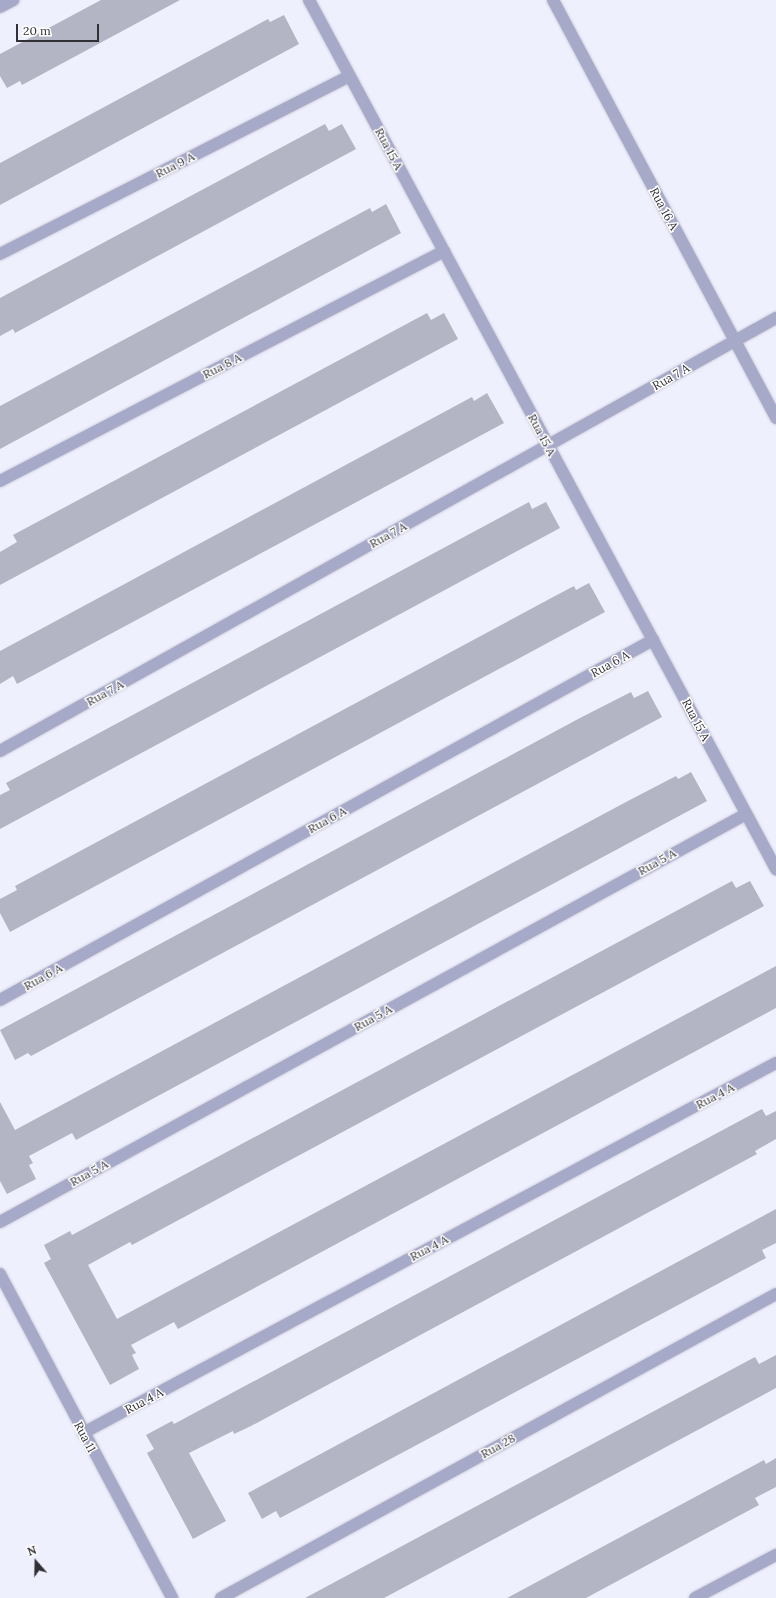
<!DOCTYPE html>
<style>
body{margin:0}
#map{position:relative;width:776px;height:1598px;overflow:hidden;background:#eff0fd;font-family:Lora,serif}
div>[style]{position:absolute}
.building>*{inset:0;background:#b3b4c4}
.roads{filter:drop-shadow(0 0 1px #cdcdd9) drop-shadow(0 0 1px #cdcdd9)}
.street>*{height:12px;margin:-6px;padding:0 6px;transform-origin:6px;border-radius:6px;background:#a7a9c9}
span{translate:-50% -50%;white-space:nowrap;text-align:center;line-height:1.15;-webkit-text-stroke:3px #fff;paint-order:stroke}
.street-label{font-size:12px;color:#303036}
.north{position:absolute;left:16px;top:1542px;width:40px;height:40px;-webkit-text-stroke:3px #fff;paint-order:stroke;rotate:340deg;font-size:11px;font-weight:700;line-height:16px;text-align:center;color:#303036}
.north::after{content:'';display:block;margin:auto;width:14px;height:18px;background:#303036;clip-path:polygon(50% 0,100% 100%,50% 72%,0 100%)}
.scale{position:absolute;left:16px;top:24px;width:83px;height:18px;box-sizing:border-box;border:2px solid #303036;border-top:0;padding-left:5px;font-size:12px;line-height:14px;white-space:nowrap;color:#303036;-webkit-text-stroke:3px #fff;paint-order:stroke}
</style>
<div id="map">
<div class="building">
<div style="clip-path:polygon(101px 0,180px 0,22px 85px,20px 81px,7px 88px,0 76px,0 54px)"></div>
<div style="clip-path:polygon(284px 15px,299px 44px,0 205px,0 163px,268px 19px,270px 22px)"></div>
<div style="clip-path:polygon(325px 124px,329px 131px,342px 124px,356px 149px,15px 333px,13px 329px,0 336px,0 298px)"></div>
<div style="clip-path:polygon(386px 204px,401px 233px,0 449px,0 406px,370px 208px,372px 212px)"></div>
<div style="clip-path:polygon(427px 313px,431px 320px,444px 313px,458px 339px,0 585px,0 552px,17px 542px,13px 535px)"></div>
<div style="clip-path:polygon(487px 393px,504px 423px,17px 684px,13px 676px,0 684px,0 651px,472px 397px,474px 401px)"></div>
<div style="clip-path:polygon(529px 502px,532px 509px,546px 502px,560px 528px,0 829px,0 795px,10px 790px,6px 783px)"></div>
<div style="clip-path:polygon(589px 583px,605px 612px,10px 932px,0 913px,0 899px,17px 890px,15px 886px,555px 596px,574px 586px,576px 590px)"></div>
<div style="clip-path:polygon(648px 691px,662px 717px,31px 1056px,28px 1053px,15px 1060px,0 1030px,580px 718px,631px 692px,634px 698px)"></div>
<div style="clip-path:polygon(691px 772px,707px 801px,76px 1140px,72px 1133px,29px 1156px,33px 1163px,29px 1165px,36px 1179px,7px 1194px,0 1181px,0 1102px,15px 1130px,626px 802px,676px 776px,678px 779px)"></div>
<div style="clip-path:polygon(732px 881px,736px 888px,750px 881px,764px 906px,132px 1245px,130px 1242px,88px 1265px,117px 1319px,776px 966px,776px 1008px,178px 1329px,174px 1322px,131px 1345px,136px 1353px,132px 1355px,139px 1369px,110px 1385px,44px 1263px,51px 1259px,44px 1245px,70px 1231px,72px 1235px)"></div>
<div style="clip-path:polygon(762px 1109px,766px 1116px,776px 1111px,776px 1139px,755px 1151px,757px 1154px,251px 1426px,234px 1434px,233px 1431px,189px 1453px,226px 1521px,193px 1539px,147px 1453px,154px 1449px,146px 1435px,172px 1421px,174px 1424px)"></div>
<div style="clip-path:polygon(776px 1209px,776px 1243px,762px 1250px,766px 1258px,299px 1508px,280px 1518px,276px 1511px,262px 1519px,248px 1493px)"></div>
<div style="clip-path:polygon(776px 1355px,776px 1388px,384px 1598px,305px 1598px,755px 1357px,759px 1364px)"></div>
<div style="clip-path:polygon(776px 1458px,776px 1487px,755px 1498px,759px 1505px,586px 1598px,507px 1598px,764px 1460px,766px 1464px)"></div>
</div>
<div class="roads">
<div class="street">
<div style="left:309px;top:0;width:987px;rotate:61.75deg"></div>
<div style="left:553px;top:0;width:474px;rotate:61.9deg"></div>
<div style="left:0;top:7px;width:15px;rotate:-28deg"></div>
<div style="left:0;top:254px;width:392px;rotate:-27deg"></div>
<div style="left:0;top:481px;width:500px;rotate:-27.38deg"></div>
<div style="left:0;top:751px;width:889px;rotate:-29.16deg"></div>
<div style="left:0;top:1000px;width:746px;rotate:-28.87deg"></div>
<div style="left:0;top:1222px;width:850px;rotate:-28.67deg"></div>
<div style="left:0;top:1274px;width:367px;rotate:62deg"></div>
<div style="left:83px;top:1433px;width:786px;rotate:-28.1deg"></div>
<div style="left:221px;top:1598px;width:633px;rotate:-28.71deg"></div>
<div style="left:695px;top:1598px;width:92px;rotate:-28deg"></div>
</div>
</div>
<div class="street-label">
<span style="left:389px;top:149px;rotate:62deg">Rua 15 A</span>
<span style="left:175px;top:165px;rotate:-27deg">Rua 9 A</span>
<span style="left:664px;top:209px;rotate:62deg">Rua 16 A</span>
<span style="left:222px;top:366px;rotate:-27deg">Rua 8 A</span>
<span style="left:671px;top:377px;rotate:-30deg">Rua 7 A</span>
<span style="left:542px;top:435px;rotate:62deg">Rua 15 A</span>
<span style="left:388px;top:535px;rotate:-29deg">Rua 7 A</span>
<span style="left:610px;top:664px;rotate:-29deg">Rua 6 A</span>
<span style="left:105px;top:693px;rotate:-29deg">Rua 7 A</span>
<span style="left:696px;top:720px;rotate:62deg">Rua 15 A</span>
<span style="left:327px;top:820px;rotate:-29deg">Rua 6 A</span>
<span style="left:657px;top:862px;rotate:-29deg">Rua 5 A</span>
<span style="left:43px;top:977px;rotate:-29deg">Rua 6 A</span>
<span style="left:373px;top:1018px;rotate:-29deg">Rua 5 A</span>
<span style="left:715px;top:1096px;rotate:-28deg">Rua 4 A</span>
<span style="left:89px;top:1173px;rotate:-29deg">Rua 5 A</span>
<span style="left:429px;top:1248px;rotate:-28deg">Rua 4 A</span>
<span style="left:144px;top:1401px;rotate:-28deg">Rua 4 A</span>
<span style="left:85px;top:1437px;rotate:62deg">Rua 11</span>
<span style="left:498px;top:1446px;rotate:-29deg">Rua 28</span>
</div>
<div class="north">N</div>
<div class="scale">20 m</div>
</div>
